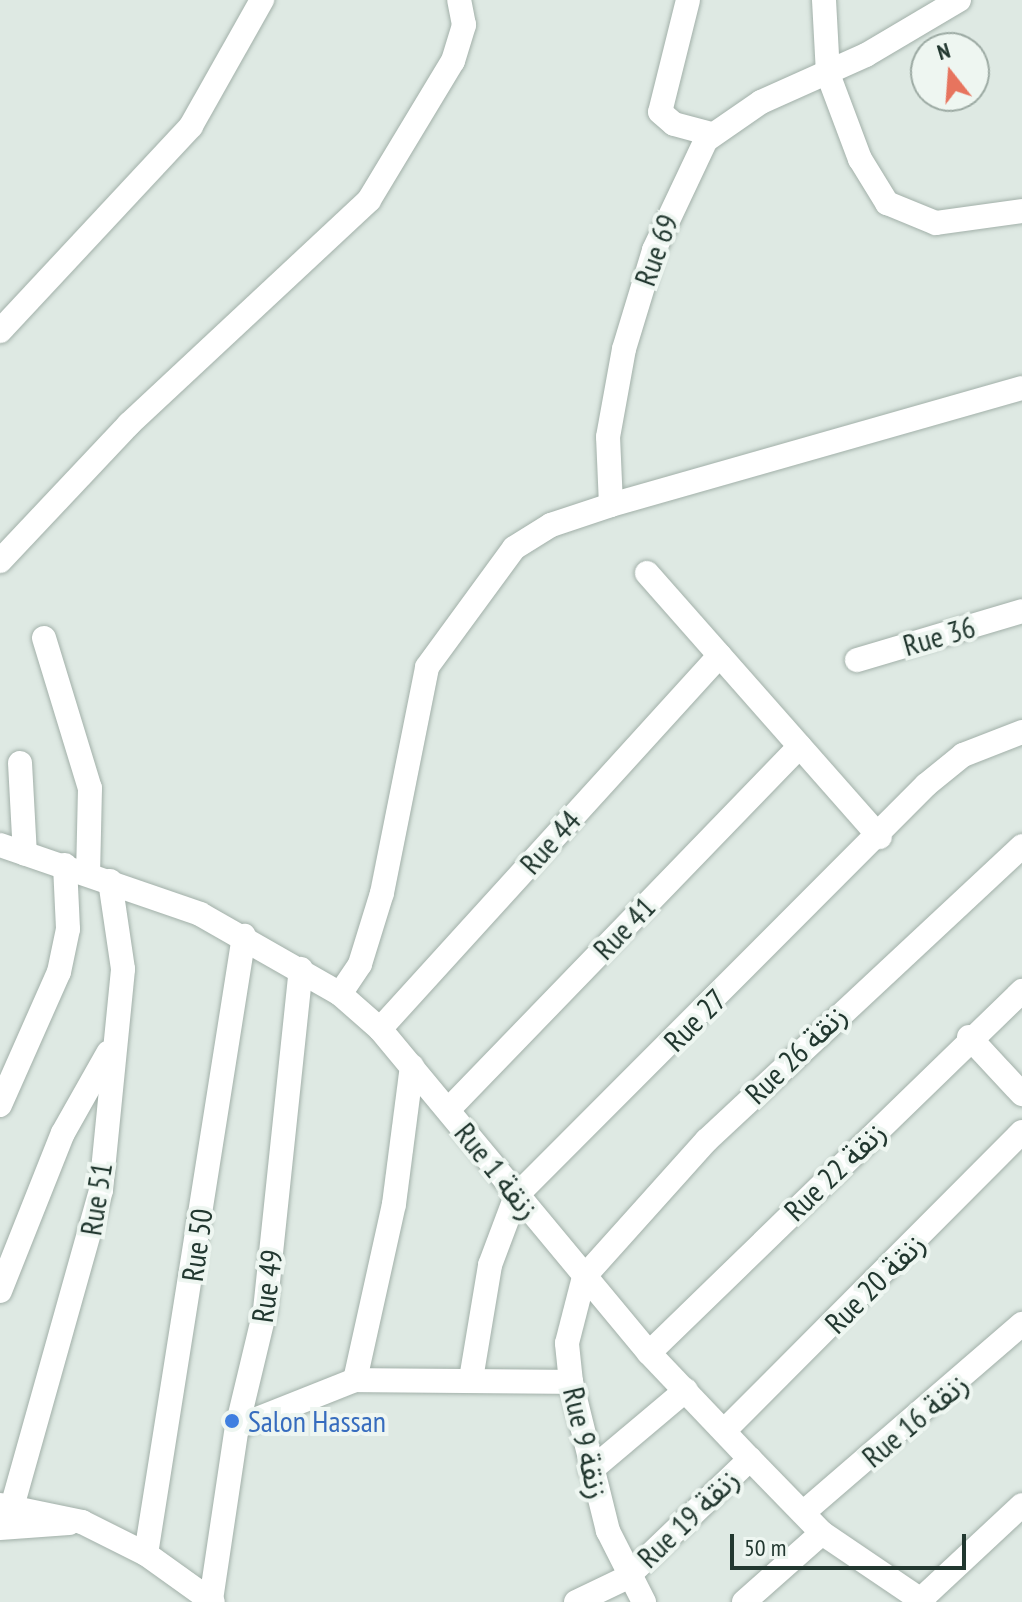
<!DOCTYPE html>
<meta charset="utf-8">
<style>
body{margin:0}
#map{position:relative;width:1022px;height:1602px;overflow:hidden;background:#dee9e3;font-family:"PT Sans Narrow","Noto Sans Arabic",sans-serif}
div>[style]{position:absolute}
.roads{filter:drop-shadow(0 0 2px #a2b0a9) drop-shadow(0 0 2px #a2b0a9)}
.minor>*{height:24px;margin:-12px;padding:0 12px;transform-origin:12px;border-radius:12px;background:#fff}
.tertiary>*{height:24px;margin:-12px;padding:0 12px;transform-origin:12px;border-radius:12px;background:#fff}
.dots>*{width:22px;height:22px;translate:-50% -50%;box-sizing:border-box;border:4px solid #eef6f1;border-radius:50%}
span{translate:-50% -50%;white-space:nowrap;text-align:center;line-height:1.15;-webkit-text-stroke:8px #eef6f1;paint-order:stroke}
.street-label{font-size:30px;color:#21372f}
.shop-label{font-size:30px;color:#366cbe}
.left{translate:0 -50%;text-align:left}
.north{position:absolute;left:910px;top:32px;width:80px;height:80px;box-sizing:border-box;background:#eef6f1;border:2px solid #9caaa3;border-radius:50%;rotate:343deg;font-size:22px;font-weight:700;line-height:32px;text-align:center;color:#21372f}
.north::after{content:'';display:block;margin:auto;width:28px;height:36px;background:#e7745e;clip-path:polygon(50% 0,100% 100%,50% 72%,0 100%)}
.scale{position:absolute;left:730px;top:1534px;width:236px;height:36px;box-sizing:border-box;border:4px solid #21372f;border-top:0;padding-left:10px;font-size:24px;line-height:28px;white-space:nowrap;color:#21372f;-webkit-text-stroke:6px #eef6f1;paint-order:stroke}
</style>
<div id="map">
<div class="roads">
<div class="minor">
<div style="left:688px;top:0;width:115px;rotate:104deg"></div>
<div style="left:660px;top:112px;width:18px;rotate:41deg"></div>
<div style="left:674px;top:124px;width:39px;rotate:15deg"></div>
<div style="left:824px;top:0;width:74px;rotate:86.9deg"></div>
<div style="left:828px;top:74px;width:91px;rotate:69.4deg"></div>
<div style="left:860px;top:159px;width:52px;rotate:58.5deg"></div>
<div style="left:887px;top:203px;width:53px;rotate:22.2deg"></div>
<div style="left:936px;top:223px;width:87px;rotate:-7.9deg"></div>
<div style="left:0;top:331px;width:280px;rotate:-47deg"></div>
<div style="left:191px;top:126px;width:145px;rotate:-60.6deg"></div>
<div style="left:611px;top:505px;width:68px;rotate:-92.5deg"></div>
<div style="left:608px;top:437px;width:89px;rotate:-79.7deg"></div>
<div style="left:624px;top:349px;width:103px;rotate:-73.1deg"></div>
<div style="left:654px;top:250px;width:122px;rotate:-64.7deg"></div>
<div style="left:706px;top:140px;width:67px;rotate:-34.6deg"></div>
<div style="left:761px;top:102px;width:115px;rotate:-24.1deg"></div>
<div style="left:866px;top:55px;width:108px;rotate:-30.6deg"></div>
<div style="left:0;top:561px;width:188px;rotate:-46.7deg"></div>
<div style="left:129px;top:424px;width:328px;rotate:-43deg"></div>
<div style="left:369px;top:200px;width:162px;rotate:-58.9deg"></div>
<div style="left:453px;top:61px;width:38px;rotate:-73deg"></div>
<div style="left:464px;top:25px;width:25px;rotate:-101deg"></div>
<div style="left:647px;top:573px;width:352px;rotate:48.6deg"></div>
<div style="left:44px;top:638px;width:157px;rotate:73deg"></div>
<div style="left:90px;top:788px;width:85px;rotate:91.3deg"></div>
<div style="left:857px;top:660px;width:172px;rotate:-16.5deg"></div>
<div style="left:20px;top:763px;width:91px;rotate:86.9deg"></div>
<div style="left:0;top:845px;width:212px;rotate:19deg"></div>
<div style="left:200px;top:914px;width:161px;rotate:29.7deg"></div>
<div style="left:340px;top:994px;width:53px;rotate:41.2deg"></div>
<div style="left:380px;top:1029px;width:421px;rotate:50.3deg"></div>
<div style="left:649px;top:1353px;width:146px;rotate:46.4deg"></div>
<div style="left:750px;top:1459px;width:103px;rotate:45.8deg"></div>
<div style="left:822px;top:1533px;width:123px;rotate:34.1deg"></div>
<div style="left:340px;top:994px;width:36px;rotate:-56deg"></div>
<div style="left:360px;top:964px;width:74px;rotate:-72.8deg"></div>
<div style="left:382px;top:893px;width:230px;rotate:-78.7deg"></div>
<div style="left:427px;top:667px;width:147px;rotate:-53.8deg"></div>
<div style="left:514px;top:548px;width:44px;rotate:-31.9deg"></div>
<div style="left:551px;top:525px;width:63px;rotate:-18.4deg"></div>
<div style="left:611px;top:505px;width:427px;rotate:-15.9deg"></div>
<div style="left:380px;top:1029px;width:505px;rotate:-47.73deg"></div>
<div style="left:969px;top:1037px;width:78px;rotate:47.1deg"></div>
<div style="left:0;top:1105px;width:145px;rotate:-66.1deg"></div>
<div style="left:59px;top:972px;width:44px;rotate:-78.2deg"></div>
<div style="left:68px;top:929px;width:64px;rotate:-92.7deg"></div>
<div style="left:448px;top:1110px;width:506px;rotate:-45.96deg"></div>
<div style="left:0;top:1291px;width:170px;rotate:-68.3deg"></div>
<div style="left:63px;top:1133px;width:92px;rotate:-60.6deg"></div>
<div style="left:649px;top:1353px;width:520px;rotate:-44.14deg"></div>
<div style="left:471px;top:1379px;width:116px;rotate:-80.5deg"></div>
<div style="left:490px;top:1265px;width:74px;rotate:-69.4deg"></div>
<div style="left:516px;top:1196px;width:581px;rotate:-45.07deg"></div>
<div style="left:926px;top:785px;width:48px;rotate:-39deg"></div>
<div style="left:963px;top:755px;width:63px;rotate:-21.3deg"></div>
<div style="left:355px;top:1380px;width:180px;rotate:-77.5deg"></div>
<div style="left:394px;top:1204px;width:139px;rotate:-82.6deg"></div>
<div style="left:237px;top:1427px;width:127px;rotate:-21.7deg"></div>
<div style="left:355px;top:1380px;width:216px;rotate:0.5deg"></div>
<div style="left:724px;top:1431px;width:422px;rotate:-45.1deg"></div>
<div style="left:591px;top:1470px;width:124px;rotate:-40.1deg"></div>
<div style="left:12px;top:1507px;width:329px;rotate:-74.3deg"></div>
<div style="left:101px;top:1190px;width:222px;rotate:-84.3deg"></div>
<div style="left:123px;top:969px;width:89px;rotate:-98.4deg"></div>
<div style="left:804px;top:1512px;width:288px;rotate:-40.8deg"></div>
<div style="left:0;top:1528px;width:69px;rotate:-4.1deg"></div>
<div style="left:146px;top:1554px;width:626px;rotate:-80.99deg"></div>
<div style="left:211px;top:1600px;width:175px;rotate:-81.5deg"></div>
<div style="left:237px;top:1427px;width:120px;rotate:-76.5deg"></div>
<div style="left:265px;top:1310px;width:343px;rotate:-84deg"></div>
<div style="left:576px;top:1602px;width:55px;rotate:-25.6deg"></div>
<div style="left:626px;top:1578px;width:172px;rotate:-43.8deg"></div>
<div style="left:644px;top:1602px;width:80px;rotate:-116.9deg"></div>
<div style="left:608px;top:1531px;width:154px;rotate:-103.9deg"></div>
<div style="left:571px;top:1382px;width:39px;rotate:-96deg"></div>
<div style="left:567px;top:1343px;width:68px;rotate:-75.6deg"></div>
<div style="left:584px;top:1277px;width:184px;rotate:-48.1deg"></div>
<div style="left:707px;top:1140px;width:431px;rotate:-43deg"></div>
<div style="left:744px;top:1602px;width:104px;rotate:-41.5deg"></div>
<div style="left:918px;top:1602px;width:142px;rotate:-43deg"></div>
</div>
<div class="tertiary">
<div style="left:0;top:1505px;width:84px;rotate:11.7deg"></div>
<div style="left:82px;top:1522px;width:72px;rotate:26.6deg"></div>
<div style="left:146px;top:1554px;width:82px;rotate:35.6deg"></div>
</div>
</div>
<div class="dots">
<div style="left:232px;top:1421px;background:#3f7fe0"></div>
</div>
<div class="street-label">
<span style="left:656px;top:250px;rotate:-70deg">Rue 69</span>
<span style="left:939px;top:636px;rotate:-16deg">Rue 36</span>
<span style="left:550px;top:842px;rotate:-48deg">Rue 44</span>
<span style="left:624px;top:928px;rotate:-46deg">Rue 41</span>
<span style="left:695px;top:1020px;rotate:-45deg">Rue 27</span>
<span style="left:796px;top:1054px;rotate:-44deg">Rue 26 زنقة</span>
<span style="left:497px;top:1171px;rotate:51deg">Rue 1 زنقة</span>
<span style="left:835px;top:1171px;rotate:-44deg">Rue 22 زنقة</span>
<span style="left:96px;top:1199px;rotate:-81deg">Rue 51</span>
<span style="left:197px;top:1245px;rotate:-82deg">Rue 50</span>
<span style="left:875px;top:1283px;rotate:-45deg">Rue 20 زنقة</span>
<span style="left:267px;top:1286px;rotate:-82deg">Rue 49</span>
<span style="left:915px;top:1420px;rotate:-40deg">Rue 16 زنقة</span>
<span style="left:586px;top:1443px;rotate:77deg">Rue 9 زنقة</span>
<span style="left:688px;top:1518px;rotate:-44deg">Rue 19 زنقة</span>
</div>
<div class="shop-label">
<span class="left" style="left:248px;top:1421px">Salon Hassan</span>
</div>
<div class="north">N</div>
<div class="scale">50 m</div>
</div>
